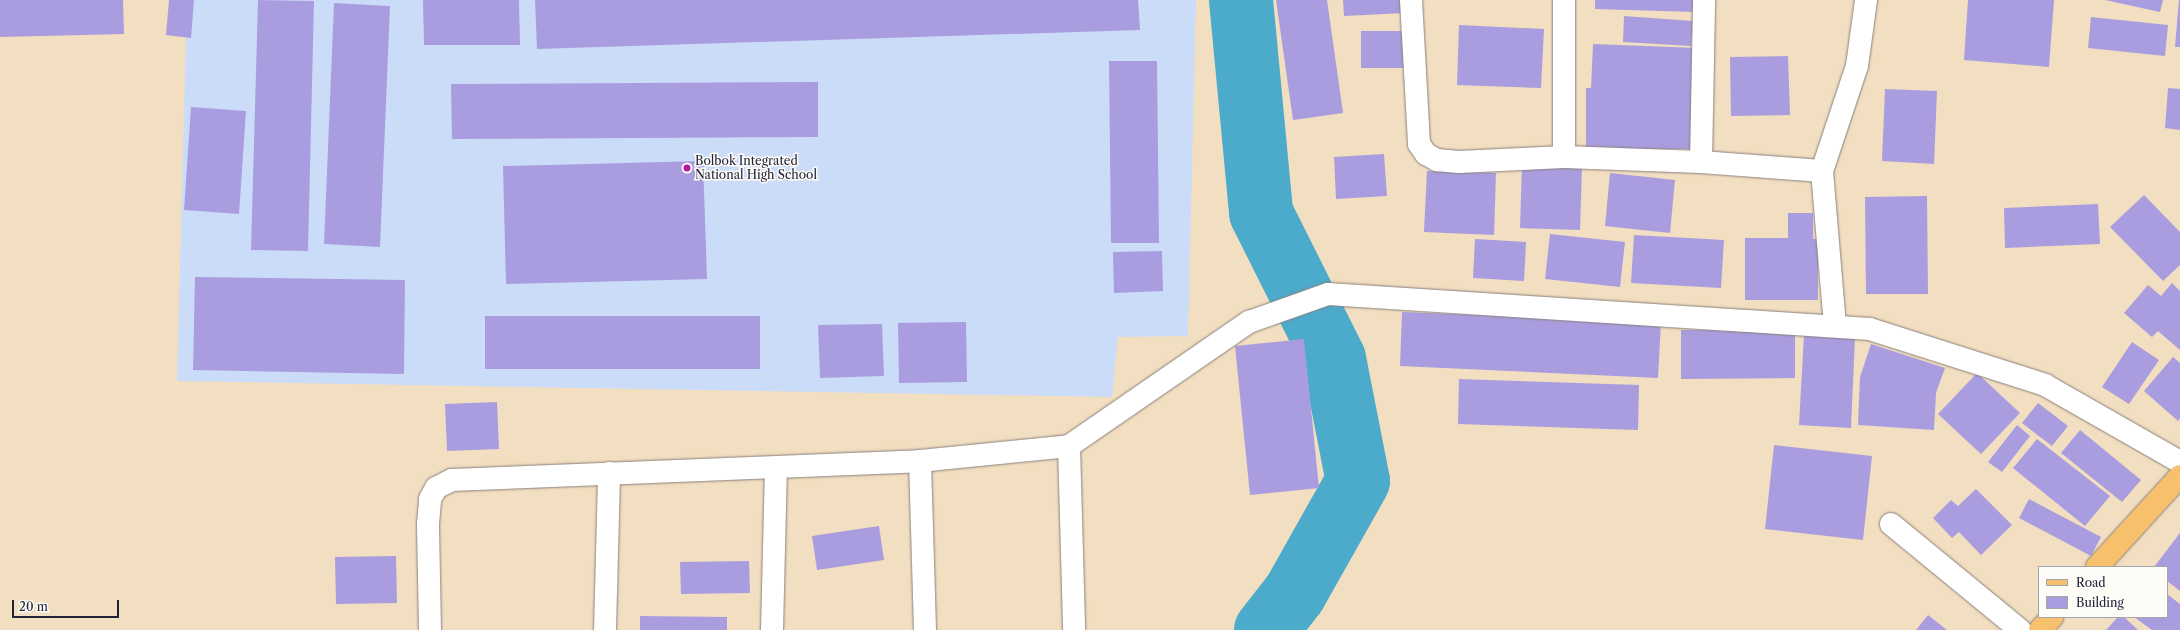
<!DOCTYPE html>
<style>
body{margin:0}
#map{position:relative;width:2180px;height:630px;overflow:hidden;background:#f2dec0;font-family:"Libre Caslon Text",serif}
div>[style]{position:absolute}
.built>*{inset:0;background:#cbdcf9}
.river>*{height:64px;margin:-32px;padding:0 32px;transform-origin:32px;border-radius:32px;background:#4cabcb}
.building>*{inset:0;background:#aa9ddf}
.roads{filter:drop-shadow(0 0 1px #8a807e) drop-shadow(0 0 1px #8a807e)}
.minor>*{height:22px;margin:-11px;padding:0 11px;transform-origin:11px;border-radius:11px;background:#fff}
.major>*{height:22px;margin:-11px;padding:0 11px;transform-origin:11px;border-radius:11px;background:#f7c06c}
.dots>*{width:11px;height:11px;translate:-50% -50%;box-sizing:border-box;border:2px solid #fdfcf7;border-radius:50%}
span{translate:-50% -50%;white-space:nowrap;text-align:center;line-height:1.15;-webkit-text-stroke:3px #fdfcf7;paint-order:stroke}
.poi-label{font-size:12px;color:#22223b}
.left{translate:0 -50%;text-align:left}
.legend{position:absolute;left:2038px;top:566px;width:130px;height:52px;box-sizing:border-box;background:#fdfcf7;border:1px solid #a5a5ac;margin:0;padding:5px 7px;list-style:none;font-size:12px;color:#22223b}
.legend li{display:flex;align-items:center;gap:8px;height:20px}
.legend b{width:20px;border:1px solid #a5a5ac}
.scale{position:absolute;left:12px;top:600px;width:107px;height:18px;box-sizing:border-box;border:2px solid #22223b;border-top:0;padding-left:5px;font-size:12px;line-height:14px;white-space:nowrap;color:#22223b;-webkit-text-stroke:3px #fdfcf7;paint-order:stroke}
</style>
<div id="map">
<div class="built">
<div style="clip-path:polygon(187px 0,1196px 0,1188px 336px,1118px 337px,1112px 397px,177px 381px)"></div>
</div>
<div class="river">
<div style="left:1241px;top:0;width:214px;rotate:84.6deg"></div>
<div style="left:1261px;top:213px;width:163px;rotate:63.4deg"></div>
<div style="left:1334px;top:359px;width:124px;rotate:78.9deg"></div>
<div style="left:1358px;top:481px;width:129px;rotate:119.4deg"></div>
<div style="left:1295px;top:593px;width:47px;rotate:128.1deg"></div>
</div>
<div class="building">
<div style="clip-path:polygon(0 0,123px 0,124px 34px,0 37px)"></div>
<div style="clip-path:polygon(169px 0,194px 0,191px 38px,166px 35px)"></div>
<div style="clip-path:polygon(258px 0,314px 1px,308px 251px,251px 250px)"></div>
<div style="clip-path:polygon(423px 0,519px 0,520px 45px,424px 45px)"></div>
<div style="clip-path:polygon(535px 0,1138px 0,1140px 30px,537px 49px)"></div>
<div style="clip-path:polygon(1276px 0,1327px 0,1343px 113px,1293px 120px)"></div>
<div style="clip-path:polygon(1343px 0,1404px 0,1405px 13px,1344px 16px)"></div>
<div style="clip-path:polygon(1595px 0,1695px 0,1695px 12px,1595px 9px)"></div>
<div style="clip-path:polygon(1968px 0,2054px 0,2049px 67px,1964px 60px)"></div>
<div style="clip-path:polygon(2105px 0,2163px 0,2160px 12px)"></div>
<div style="clip-path:polygon(2179px 0,2180px 0,2180px 47px,2175px 47px)"></div>
<div style="clip-path:polygon(334px 3px,390px 6px,380px 247px,324px 244px)"></div>
<div style="clip-path:polygon(1624px 16px,1693px 21px,1691px 46px,1623px 42px)"></div>
<div style="clip-path:polygon(2091px 17px,2168px 25px,2165px 56px,2088px 48px)"></div>
<div style="clip-path:polygon(1459px 25px,1544px 29px,1541px 88px,1457px 85px)"></div>
<div style="clip-path:polygon(1361px 31px,1416px 31px,1416px 68px,1361px 68px)"></div>
<div style="clip-path:polygon(1593px 44px,1698px 48px,1696px 149px,1586px 149px,1586px 88px,1591px 88px)"></div>
<div style="clip-path:polygon(1788px 56px,1790px 115px,1731px 116px,1730px 57px)"></div>
<div style="clip-path:polygon(1109px 61px,1157px 61px,1159px 243px,1111px 243px)"></div>
<div style="clip-path:polygon(818px 82px,818px 137px,452px 139px,451px 84px)"></div>
<div style="clip-path:polygon(2168px 88px,2180px 89px,2180px 130px,2165px 128px)"></div>
<div style="clip-path:polygon(1885px 89px,1937px 91px,1934px 164px,1882px 161px)"></div>
<div style="clip-path:polygon(191px 107px,246px 111px,239px 214px,184px 210px)"></div>
<div style="clip-path:polygon(1384px 154px,1387px 196px,1336px 199px,1334px 157px)"></div>
<div style="clip-path:polygon(703px 161px,707px 279px,506px 284px,503px 166px)"></div>
<div style="clip-path:polygon(1522px 165px,1582px 167px,1580px 230px,1520px 228px)"></div>
<div style="clip-path:polygon(1427px 171px,1496px 173px,1494px 235px,1424px 232px)"></div>
<div style="clip-path:polygon(1610px 173px,1675px 180px,1670px 233px,1605px 226px)"></div>
<div style="clip-path:polygon(2144px 195px,2180px 232px,2180px 265px,2163px 281px,2110px 227px)"></div>
<div style="clip-path:polygon(1927px 196px,1928px 294px,1866px 294px,1865px 197px)"></div>
<div style="clip-path:polygon(2098px 204px,2100px 244px,2005px 248px,2004px 208px)"></div>
<div style="clip-path:polygon(1788px 213px,1813px 213px,1813px 239px,1818px 239px,1818px 300px,1745px 300px,1745px 238px,1788px 238px)"></div>
<div style="clip-path:polygon(1550px 234px,1625px 242px,1620px 287px,1545px 279px)"></div>
<div style="clip-path:polygon(1634px 235px,1724px 240px,1721px 288px,1631px 283px)"></div>
<div style="clip-path:polygon(1475px 239px,1526px 242px,1524px 281px,1473px 278px)"></div>
<div style="clip-path:polygon(1162px 251px,1163px 291px,1114px 293px,1113px 252px)"></div>
<div style="clip-path:polygon(195px 277px,405px 280px,404px 374px,193px 370px)"></div>
<div style="clip-path:polygon(2172px 283px,2180px 291px,2180px 350px,2158px 331px,2152px 337px,2124px 313px,2148px 285px,2161px 296px)"></div>
<div style="clip-path:polygon(1402px 312px,1661px 322px,1658px 378px,1400px 366px)"></div>
<div style="clip-path:polygon(485px 316px,760px 316px,760px 369px,485px 369px)"></div>
<div style="clip-path:polygon(966px 322px,967px 382px,899px 383px,898px 323px)"></div>
<div style="clip-path:polygon(882px 324px,884px 376px,820px 378px,818px 325px)"></div>
<div style="clip-path:polygon(1681px 330px,1795px 330px,1795px 378px,1681px 379px)"></div>
<div style="clip-path:polygon(1804px 334px,1855px 337px,1851px 428px,1799px 425px)"></div>
<div style="clip-path:polygon(1304px 339px,1319px 488px,1250px 495px,1235px 346px)"></div>
<div style="clip-path:polygon(2132px 342px,2159px 360px,2129px 404px,2102px 387px)"></div>
<div style="clip-path:polygon(1871px 344px,1945px 368px,1936px 393px,1934px 430px,1858px 425px,1860px 377px)"></div>
<div style="clip-path:polygon(2173px 357px,2180px 363px,2180px 418px,2178px 421px,2144px 391px)"></div>
<div style="clip-path:polygon(1977px 373px,2020px 413px,1981px 454px,1938px 414px)"></div>
<div style="clip-path:polygon(1459px 379px,1639px 385px,1638px 430px,1458px 424px)"></div>
<div style="clip-path:polygon(497px 402px,499px 449px,447px 451px,445px 404px)"></div>
<div style="clip-path:polygon(2038px 403px,2068px 426px,2052px 446px,2022px 423px)"></div>
<div style="clip-path:polygon(2017px 425px,2030px 436px,2002px 472px,1988px 462px)"></div>
<div style="clip-path:polygon(2080px 430px,2141px 480px,2122px 502px,2061px 453px)"></div>
<div style="clip-path:polygon(2037px 439px,2110px 496px,2085px 526px,2013px 468px)"></div>
<div style="clip-path:polygon(1774px 445px,1872px 456px,1863px 540px,1765px 529px)"></div>
<div style="clip-path:polygon(1976px 489px,2012px 525px,1981px 555px,1959px 532px,1952px 538px,1933px 518px,1951px 500px,1958px 506px)"></div>
<div style="clip-path:polygon(2029px 499px,2101px 537px,2091px 556px,2019px 518px)"></div>
<div style="clip-path:polygon(879px 526px,884px 560px,817px 570px,812px 536px)"></div>
<div style="clip-path:polygon(2180px 533px,2180px 591px,2167px 581px,2167px 567px,2154px 567px)"></div>
<div style="clip-path:polygon(396px 556px,397px 603px,336px 604px,335px 557px)"></div>
<div style="clip-path:polygon(749px 561px,750px 593px,681px 594px,680px 562px)"></div>
<div style="clip-path:polygon(2167px 594px,2180px 604px,2180px 630px,2152px 630px,2134px 617px,2167px 617px)"></div>
<div style="clip-path:polygon(1928px 615px,1947px 630px,1916px 630px)"></div>
<div style="clip-path:polygon(640px 616px,727px 617px,727px 630px,640px 630px)"></div>
<div style="clip-path:polygon(2118px 617px,2124px 617px,2138px 630px,2106px 630px)"></div>
</div>
<div class="roads">
<div class="minor">
<div style="left:1411px;top:0;width:144px;rotate:86.8deg"></div>
<div style="left:1419px;top:144px;width:12px;rotate:55deg"></div>
<div style="left:1426px;top:154px;width:13px;rotate:29deg"></div>
<div style="left:1437px;top:160px;width:22px;rotate:5deg"></div>
<div style="left:1459px;top:162px;width:105px;rotate:-2.7deg"></div>
<div style="left:1564px;top:157px;width:137px;rotate:2.1deg"></div>
<div style="left:1701px;top:162px;width:121px;rotate:4.3deg"></div>
<div style="left:1564px;top:0;width:157px;rotate:90deg"></div>
<div style="left:1701px;top:162px;width:162px;rotate:-88.9deg"></div>
<div style="left:1835px;top:326px;width:156px;rotate:-94.8deg"></div>
<div style="left:1822px;top:171px;width:111px;rotate:-71.6deg"></div>
<div style="left:1857px;top:66px;width:67px;rotate:-82.2deg"></div>
<div style="left:1069px;top:446px;width:184px;rotate:88.4deg"></div>
<div style="left:920px;top:461px;width:169px;rotate:88.3deg"></div>
<div style="left:1891px;top:524px;width:167px;rotate:39.4deg"></div>
<div style="left:430px;top:630px;width:106px;rotate:-91.1deg"></div>
<div style="left:428px;top:524px;width:25px;rotate:-85deg"></div>
<div style="left:430px;top:499px;width:13px;rotate:-61deg"></div>
<div style="left:436px;top:488px;width:18px;rotate:-27deg"></div>
<div style="left:452px;top:480px;width:468px;rotate:-2.3deg"></div>
<div style="left:920px;top:461px;width:150px;rotate:-5.7deg"></div>
<div style="left:1069px;top:446px;width:219px;rotate:-34.6deg"></div>
<div style="left:1249px;top:322px;width:84px;rotate:-19.5deg"></div>
<div style="left:1328px;top:294px;width:543px;rotate:3.69deg"></div>
<div style="left:1870px;top:329px;width:184px;rotate:17.7deg"></div>
<div style="left:2045px;top:385px;width:155px;rotate:29.7deg"></div>
<div style="left:605px;top:630px;width:157px;rotate:-88.5deg"></div>
<div style="left:772px;top:630px;width:162px;rotate:-88.6deg"></div>
</div>
<div class="major">
<div style="left:2097px;top:567px;width:123px;rotate:-47.6deg"></div>
<div style="left:2040px;top:630px;width:18px;rotate:-47deg"></div>
</div>
</div>
<div class="dots">
<div style="left:687px;top:168px;background:#b5179e"></div>
</div>
<div class="poi-label">
<span class="left" style="left:695px;top:168px">Bolbok Integrated<br>National High School</span>
</div>
<ul class="legend">
<li><b style="height:5px;background:#f7c06c"></b>Road</li>
<li><b style="height:11px;background:#aa9ddf"></b>Building</li>
</ul>
<div class="scale">20 m</div>
</div>
